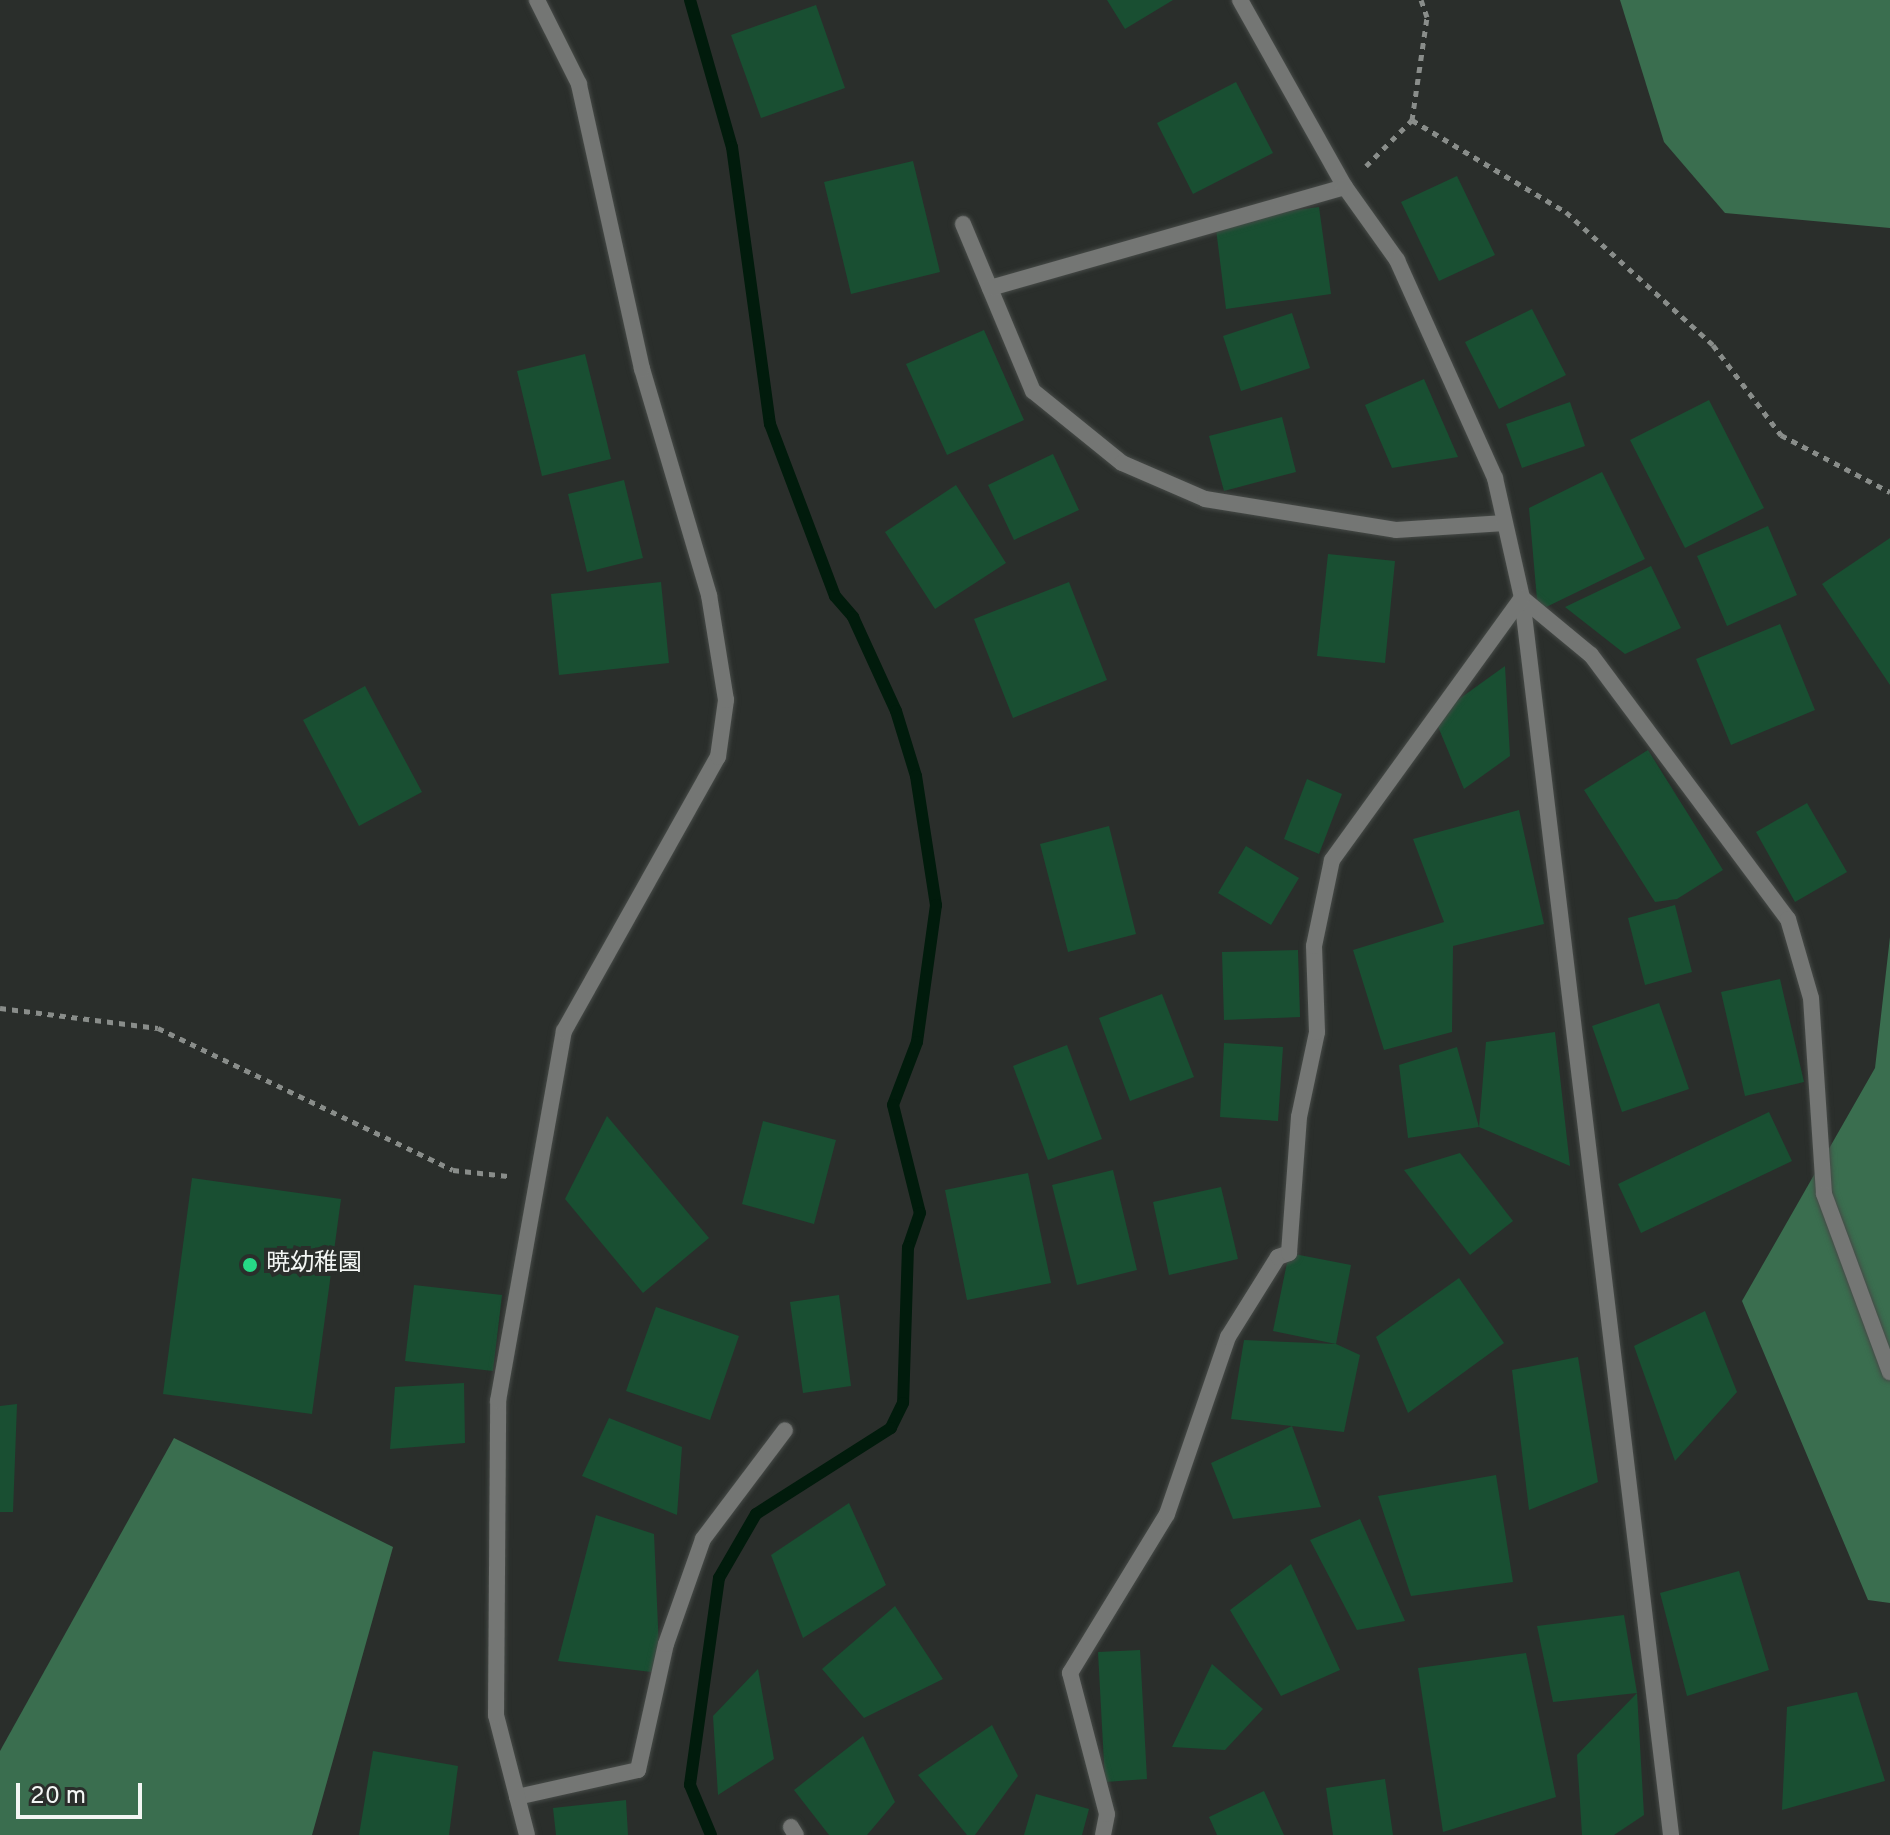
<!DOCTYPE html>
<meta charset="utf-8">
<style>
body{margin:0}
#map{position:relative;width:1890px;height:1835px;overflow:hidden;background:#2a2e2b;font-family:Overpass,"Noto Sans JP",sans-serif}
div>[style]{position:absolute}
.forest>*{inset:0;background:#3a6e4f}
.stream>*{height:12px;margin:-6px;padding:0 6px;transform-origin:6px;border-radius:6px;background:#011b0c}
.building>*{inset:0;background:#194f32}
.path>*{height:5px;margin-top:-2.5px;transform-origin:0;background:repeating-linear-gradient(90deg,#898d8a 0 6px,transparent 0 12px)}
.roads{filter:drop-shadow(0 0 2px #464a47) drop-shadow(0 0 2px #464a47)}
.service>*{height:16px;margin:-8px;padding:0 8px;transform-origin:8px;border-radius:8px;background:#747674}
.minor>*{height:16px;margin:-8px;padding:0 8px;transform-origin:8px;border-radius:8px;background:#747674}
.dots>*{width:22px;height:22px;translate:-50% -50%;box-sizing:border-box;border:4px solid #2a2e2b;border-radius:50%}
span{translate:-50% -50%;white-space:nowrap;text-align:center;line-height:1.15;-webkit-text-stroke:8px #2a2e2b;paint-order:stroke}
.poi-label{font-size:24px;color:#f3f6f4}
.left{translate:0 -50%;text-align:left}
.scale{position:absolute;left:16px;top:1783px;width:126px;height:36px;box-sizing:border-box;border:4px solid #f3f6f4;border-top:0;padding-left:10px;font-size:24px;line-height:28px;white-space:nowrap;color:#f3f6f4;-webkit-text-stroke:6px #2a2e2b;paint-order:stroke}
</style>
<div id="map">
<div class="forest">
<div style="clip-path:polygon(1620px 0,1890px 0,1890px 228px,1725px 213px,1664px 142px)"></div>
<div style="clip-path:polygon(1890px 937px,1890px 1603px,1868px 1600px,1742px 1301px,1875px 1068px)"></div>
<div style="clip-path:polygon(174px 1438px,393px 1547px,312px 1835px,0 1835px,0 1751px)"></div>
</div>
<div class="stream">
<div style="left:690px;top:0;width:153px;rotate:74.1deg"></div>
<div style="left:732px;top:147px;width:280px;rotate:82.2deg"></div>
<div style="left:770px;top:424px;width:184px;rotate:69.3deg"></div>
<div style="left:835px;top:596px;width:28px;rotate:49deg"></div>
<div style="left:853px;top:617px;width:103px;rotate:65.4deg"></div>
<div style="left:896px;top:711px;width:68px;rotate:72.9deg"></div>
<div style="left:916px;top:776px;width:131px;rotate:81.2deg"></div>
<div style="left:936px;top:905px;width:138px;rotate:97.9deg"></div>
<div style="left:917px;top:1042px;width:67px;rotate:110.9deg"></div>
<div style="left:893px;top:1105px;width:111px;rotate:76deg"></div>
<div style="left:920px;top:1213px;width:36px;rotate:109deg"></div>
<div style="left:908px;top:1247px;width:156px;rotate:91.8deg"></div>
<div style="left:903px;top:1403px;width:28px;rotate:116deg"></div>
<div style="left:891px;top:1428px;width:160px;rotate:147.5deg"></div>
<div style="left:756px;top:1514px;width:74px;rotate:120deg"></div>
<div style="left:719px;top:1578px;width:209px;rotate:98deg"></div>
<div style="left:690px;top:1785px;width:54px;rotate:67.2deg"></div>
</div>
<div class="building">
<div style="clip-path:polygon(1107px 0,1173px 0,1125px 29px)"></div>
<div style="clip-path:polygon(816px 5px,845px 88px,761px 118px,731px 35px)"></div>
<div style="clip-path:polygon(1236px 82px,1273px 153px,1193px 194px,1157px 123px)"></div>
<div style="clip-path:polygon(913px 161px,940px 272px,851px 294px,824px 182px)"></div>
<div style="clip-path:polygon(1457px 176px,1495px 255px,1439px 281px,1401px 202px)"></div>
<div style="clip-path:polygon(1319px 207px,1331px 294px,1226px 309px,1215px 221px)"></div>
<div style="clip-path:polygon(1532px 309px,1566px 375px,1499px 409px,1465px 342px)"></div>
<div style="clip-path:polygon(1292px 313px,1310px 368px,1241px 391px,1223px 336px)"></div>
<div style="clip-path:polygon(984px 330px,1024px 420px,947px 455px,906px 364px)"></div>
<div style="clip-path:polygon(585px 354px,611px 459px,542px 476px,517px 371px)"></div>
<div style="clip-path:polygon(1424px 379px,1458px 457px,1392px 468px,1365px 405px)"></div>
<div style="clip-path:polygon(1709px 400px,1764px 508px,1685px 548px,1630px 440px)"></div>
<div style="clip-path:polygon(1570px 402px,1585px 446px,1522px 468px,1506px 424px)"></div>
<div style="clip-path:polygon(1282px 417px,1296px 472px,1224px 491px,1209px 436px)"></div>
<div style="clip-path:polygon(1053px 454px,1079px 510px,1014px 540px,988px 485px)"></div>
<div style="clip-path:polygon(1602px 472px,1645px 559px,1538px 611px,1529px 508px)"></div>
<div style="clip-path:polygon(624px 480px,643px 558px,587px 572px,568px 494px)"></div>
<div style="clip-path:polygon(956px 485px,1006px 563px,935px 609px,885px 532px)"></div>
<div style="clip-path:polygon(1768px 526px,1797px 595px,1727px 626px,1697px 556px)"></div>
<div style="clip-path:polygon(1890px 538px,1890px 685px,1822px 584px)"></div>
<div style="clip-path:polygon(1328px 554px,1395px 561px,1385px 663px,1317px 656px)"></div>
<div style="clip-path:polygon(1651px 566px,1681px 628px,1625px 654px,1565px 607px)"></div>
<div style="clip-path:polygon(661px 582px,669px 663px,559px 675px,551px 594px)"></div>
<div style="clip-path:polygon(1069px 582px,1107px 680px,1013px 718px,974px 619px)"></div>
<div style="clip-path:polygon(1780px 624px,1815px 710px,1731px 745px,1696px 659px)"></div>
<div style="clip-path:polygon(1505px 666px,1510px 756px,1464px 789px,1434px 717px)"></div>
<div style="clip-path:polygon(365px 686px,422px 792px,359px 826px,303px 720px)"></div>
<div style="clip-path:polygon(1648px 750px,1723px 870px,1677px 899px,1655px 902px,1584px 790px)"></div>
<div style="clip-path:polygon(1307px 779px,1342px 794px,1319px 854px,1284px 839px)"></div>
<div style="clip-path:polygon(1807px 803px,1847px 872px,1795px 902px,1756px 832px)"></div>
<div style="clip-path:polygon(1519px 810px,1544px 924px,1453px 946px,1452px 1032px,1384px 1050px,1353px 950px,1444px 922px,1413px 839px)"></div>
<div style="clip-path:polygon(1109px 826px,1136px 934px,1068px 952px,1040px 844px)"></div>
<div style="clip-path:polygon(1246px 846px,1299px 878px,1271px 925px,1218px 893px)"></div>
<div style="clip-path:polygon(1675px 905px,1692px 972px,1645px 985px,1628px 918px)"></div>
<div style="clip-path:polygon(1298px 950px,1300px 1017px,1224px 1020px,1222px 952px)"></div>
<div style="clip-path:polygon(1780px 979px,1804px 1082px,1745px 1096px,1721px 992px)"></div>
<div style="clip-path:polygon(1162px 994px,1194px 1077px,1130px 1101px,1099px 1018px)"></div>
<div style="clip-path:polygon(1659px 1003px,1689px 1089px,1622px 1112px,1592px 1026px)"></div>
<div style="clip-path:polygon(1555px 1032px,1570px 1166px,1479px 1127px,1408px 1138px,1399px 1065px,1457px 1047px,1479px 1127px,1486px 1042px)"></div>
<div style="clip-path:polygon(1224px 1043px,1283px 1047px,1278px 1121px,1220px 1117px)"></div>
<div style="clip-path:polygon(1067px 1045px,1102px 1139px,1048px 1160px,1013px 1066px)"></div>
<div style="clip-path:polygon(1769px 1112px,1792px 1161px,1641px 1233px,1618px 1184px)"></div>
<div style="clip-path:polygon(607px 1116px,709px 1238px,643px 1293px,565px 1199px)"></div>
<div style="clip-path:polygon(763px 1121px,836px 1140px,814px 1224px,742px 1204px)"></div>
<div style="clip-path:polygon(1460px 1153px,1513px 1221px,1470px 1255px,1404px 1170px)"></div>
<div style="clip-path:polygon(1113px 1170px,1137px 1270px,1077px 1285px,1052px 1185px)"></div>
<div style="clip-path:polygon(1028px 1173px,1051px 1283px,967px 1300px,945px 1190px)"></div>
<div style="clip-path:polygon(192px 1178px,341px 1199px,312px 1414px,163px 1394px)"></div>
<div style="clip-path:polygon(1221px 1187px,1238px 1259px,1169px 1275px,1153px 1202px)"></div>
<div style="clip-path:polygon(1289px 1253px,1351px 1265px,1336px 1344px,1273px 1331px)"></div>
<div style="clip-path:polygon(1459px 1278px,1504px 1343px,1408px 1413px,1376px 1337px)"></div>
<div style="clip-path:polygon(414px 1285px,502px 1295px,493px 1371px,405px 1361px)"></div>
<div style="clip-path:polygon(839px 1295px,851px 1386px,803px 1393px,790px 1302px)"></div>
<div style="clip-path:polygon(656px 1307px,739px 1336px,710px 1420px,626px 1391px)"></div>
<div style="clip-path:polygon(1705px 1311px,1737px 1392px,1675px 1461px,1634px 1346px)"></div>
<div style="clip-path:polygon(1244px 1340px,1336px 1344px,1360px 1355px,1344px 1432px,1231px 1419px)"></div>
<div style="clip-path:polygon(1578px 1357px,1598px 1482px,1529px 1510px,1512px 1370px)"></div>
<div style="clip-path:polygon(464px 1383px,465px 1443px,390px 1449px,395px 1387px)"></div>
<div style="clip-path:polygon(17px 1404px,13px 1512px,0 1512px,0 1406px)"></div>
<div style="clip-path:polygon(609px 1418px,682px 1447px,677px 1515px,582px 1476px)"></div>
<div style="clip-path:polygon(1292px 1426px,1321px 1507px,1233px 1519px,1211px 1463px)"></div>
<div style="clip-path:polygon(1496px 1475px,1513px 1582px,1411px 1596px,1378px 1496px)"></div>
<div style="clip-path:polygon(849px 1503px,886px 1585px,803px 1638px,771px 1555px)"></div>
<div style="clip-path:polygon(596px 1515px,654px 1534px,660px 1673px,558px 1661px)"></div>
<div style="clip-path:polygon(1360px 1519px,1405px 1621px,1357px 1630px,1310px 1540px)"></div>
<div style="clip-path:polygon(1291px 1564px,1340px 1670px,1281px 1696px,1230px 1610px)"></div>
<div style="clip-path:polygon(1739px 1571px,1769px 1670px,1687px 1696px,1660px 1593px)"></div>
<div style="clip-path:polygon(895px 1606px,943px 1679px,864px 1718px,822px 1669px)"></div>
<div style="clip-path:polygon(1624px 1615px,1637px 1693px,1553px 1702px,1537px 1626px)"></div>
<div style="clip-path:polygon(1140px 1650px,1147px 1779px,1105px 1782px,1098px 1652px)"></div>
<div style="clip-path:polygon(1526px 1653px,1556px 1797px,1443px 1832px,1418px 1668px)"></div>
<div style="clip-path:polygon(1212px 1664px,1263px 1709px,1225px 1750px,1172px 1747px)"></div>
<div style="clip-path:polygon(758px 1669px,774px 1759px,718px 1795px,713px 1716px)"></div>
<div style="clip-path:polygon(1857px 1692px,1885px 1781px,1782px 1810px,1787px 1707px)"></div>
<div style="clip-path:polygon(1637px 1693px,1644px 1815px,1614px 1835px,1582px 1835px,1577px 1755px)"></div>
<div style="clip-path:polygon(992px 1725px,1018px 1776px,975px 1835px,967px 1835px,918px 1775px)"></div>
<div style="clip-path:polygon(863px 1736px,895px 1802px,867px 1835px,829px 1835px,794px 1790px)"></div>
<div style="clip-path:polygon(373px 1751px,458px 1766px,449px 1835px,359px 1835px)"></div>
<div style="clip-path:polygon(1385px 1779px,1393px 1835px,1333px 1835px,1326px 1788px)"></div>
<div style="clip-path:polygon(1264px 1791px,1284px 1835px,1217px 1835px,1209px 1817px)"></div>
<div style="clip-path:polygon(1036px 1794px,1089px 1809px,1082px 1835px,1024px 1835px)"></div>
<div style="clip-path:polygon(626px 1800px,628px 1835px,556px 1835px,553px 1808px)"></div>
</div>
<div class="path">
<div style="left:1412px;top:120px;width:179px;rotate:30.9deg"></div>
<div style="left:1566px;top:212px;width:198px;rotate:42.1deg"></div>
<div style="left:1713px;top:345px;width:113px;rotate:52.9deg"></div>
<div style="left:1781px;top:435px;width:123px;rotate:27.6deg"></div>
<div style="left:1366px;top:166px;width:65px;rotate:-45deg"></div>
<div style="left:1412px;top:120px;width:104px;rotate:-81.7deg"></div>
<div style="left:1427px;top:17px;width:18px;rotate:-109deg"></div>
<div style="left:0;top:1008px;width:159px;rotate:7.2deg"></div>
<div style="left:158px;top:1028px;width:327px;rotate:25.7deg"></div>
<div style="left:453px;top:1170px;width:55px;rotate:6.2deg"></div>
</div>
<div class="roads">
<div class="service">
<div style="left:963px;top:224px;width:181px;rotate:67.3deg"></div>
<div style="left:1033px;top:391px;width:114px;rotate:39deg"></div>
<div style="left:1122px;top:463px;width:90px;rotate:23.4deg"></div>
<div style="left:1205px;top:499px;width:193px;rotate:9.2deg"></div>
<div style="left:1396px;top:530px;width:109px;rotate:-3.7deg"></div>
<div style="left:990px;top:288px;width:369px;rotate:-15.9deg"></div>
</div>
<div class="minor">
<div style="left:1240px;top:0;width:214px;rotate:60.7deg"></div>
<div style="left:1345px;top:187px;width:90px;rotate:54.5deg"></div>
<div style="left:1397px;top:260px;width:239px;rotate:65.8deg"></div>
<div style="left:1495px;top:478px;width:123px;rotate:77.3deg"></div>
<div style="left:1522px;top:598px;width:1246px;rotate:83.13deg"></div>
<div style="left:1522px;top:598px;width:89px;rotate:39.6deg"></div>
<div style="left:1591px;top:655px;width:329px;rotate:53.3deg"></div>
<div style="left:1788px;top:919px;width:82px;rotate:73.8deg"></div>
<div style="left:1811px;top:998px;width:196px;rotate:86.2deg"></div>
<div style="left:1824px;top:1194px;width:190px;rotate:69.7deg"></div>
<div style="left:517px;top:1797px;width:124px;rotate:-12.6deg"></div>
<div style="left:638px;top:1770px;width:129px;rotate:-77.5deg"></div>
<div style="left:666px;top:1644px;width:111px;rotate:-70.6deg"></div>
<div style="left:703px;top:1539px;width:136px;rotate:-53deg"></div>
<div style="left:791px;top:1827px;width:9px;rotate:58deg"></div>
<div style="left:527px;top:1835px;width:124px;rotate:-104.5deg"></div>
<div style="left:496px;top:1715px;width:314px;rotate:-89.6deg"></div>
<div style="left:498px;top:1401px;width:376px;rotate:-79.9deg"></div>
<div style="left:564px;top:1031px;width:314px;rotate:-60.7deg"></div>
<div style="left:718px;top:757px;width:58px;rotate:-82deg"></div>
<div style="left:726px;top:700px;width:106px;rotate:-99.2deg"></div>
<div style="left:709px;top:595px;width:236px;rotate:-106.5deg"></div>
<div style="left:642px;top:369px;width:292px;rotate:-102.5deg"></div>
<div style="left:579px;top:84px;width:94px;rotate:-116.6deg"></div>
<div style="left:1103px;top:1835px;width:21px;rotate:-79deg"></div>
<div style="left:1107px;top:1814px;width:146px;rotate:-104.7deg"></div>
<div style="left:1070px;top:1673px;width:186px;rotate:-58.6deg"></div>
<div style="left:1167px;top:1514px;width:187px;rotate:-71deg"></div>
<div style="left:1228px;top:1337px;width:94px;rotate:-58deg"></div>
<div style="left:1278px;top:1257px;width:12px;rotate:-20deg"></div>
<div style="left:1289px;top:1253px;width:136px;rotate:-85.8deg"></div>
<div style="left:1299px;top:1117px;width:87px;rotate:-78deg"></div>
<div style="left:1317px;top:1032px;width:86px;rotate:-92deg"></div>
<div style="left:1314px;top:946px;width:88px;rotate:-78.2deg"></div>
<div style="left:1332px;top:860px;width:324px;rotate:-54.1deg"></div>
</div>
</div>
<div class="dots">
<div style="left:250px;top:1265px;background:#26d886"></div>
</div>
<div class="poi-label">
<span class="left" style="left:266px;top:1265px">暁幼稚園</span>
</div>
<div class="scale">20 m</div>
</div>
